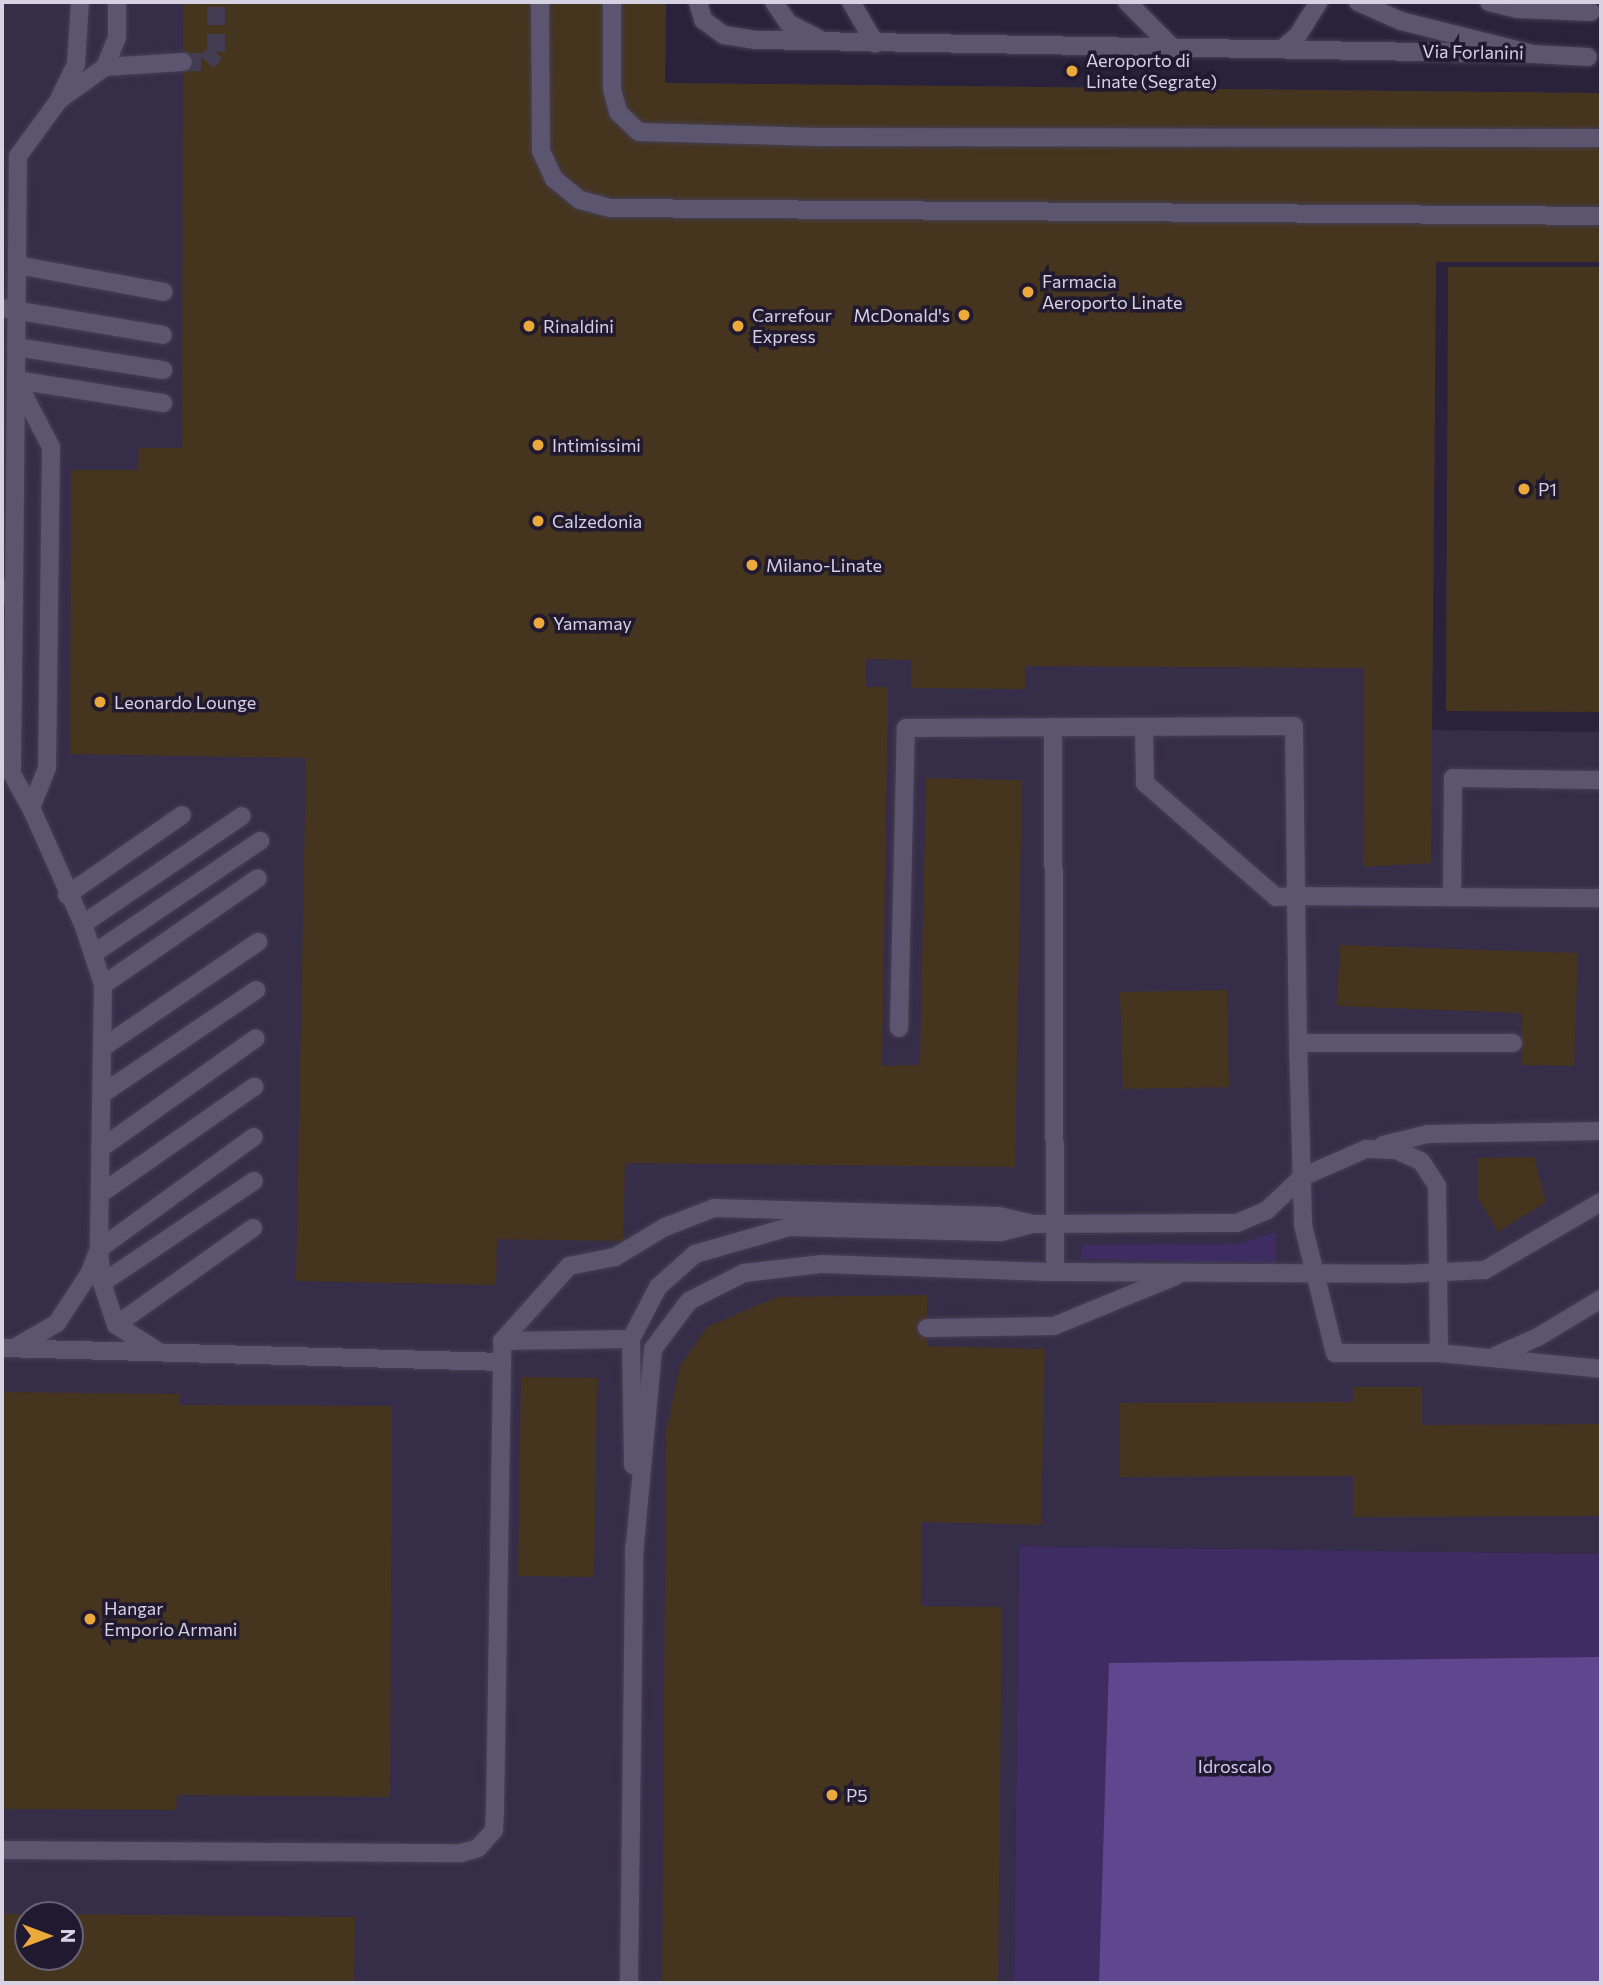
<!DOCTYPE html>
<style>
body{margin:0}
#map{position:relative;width:1603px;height:1985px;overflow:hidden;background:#29223a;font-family:Commissioner,sans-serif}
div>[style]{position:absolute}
.built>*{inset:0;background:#362d49}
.green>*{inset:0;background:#3f2c63}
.water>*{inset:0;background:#5f478f}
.building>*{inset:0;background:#45351e}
.minor-tunnel>*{height:18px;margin-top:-9px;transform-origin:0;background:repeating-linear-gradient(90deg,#433c53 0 18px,transparent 0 27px)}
.roads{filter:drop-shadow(0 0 2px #453f52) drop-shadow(0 0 2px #453f52)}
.minor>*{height:18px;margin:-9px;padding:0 9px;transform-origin:9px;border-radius:9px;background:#5c556f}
.dots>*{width:19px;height:19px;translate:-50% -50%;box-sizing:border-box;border:4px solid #20192f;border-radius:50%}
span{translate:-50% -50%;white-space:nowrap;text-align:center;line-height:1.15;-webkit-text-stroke:7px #20192f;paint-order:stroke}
.street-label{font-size:18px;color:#d6d2e2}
.poi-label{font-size:18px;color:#d6d2e2}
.left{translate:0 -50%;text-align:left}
.right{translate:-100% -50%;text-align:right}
.park-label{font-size:18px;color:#d4caf3}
.frame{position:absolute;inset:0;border:4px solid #d6d2e2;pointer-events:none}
.north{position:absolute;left:14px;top:1901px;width:70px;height:70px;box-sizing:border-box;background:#20192f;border:2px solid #696377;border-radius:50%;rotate:90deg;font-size:19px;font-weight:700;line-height:28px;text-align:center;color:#d6d2e2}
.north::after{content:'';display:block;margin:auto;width:24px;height:32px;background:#eca93b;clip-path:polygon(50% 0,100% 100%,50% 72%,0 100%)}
</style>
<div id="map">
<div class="built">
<div style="clip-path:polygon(evenodd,2px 2px,666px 2px,665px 83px,1601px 93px,1601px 262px,1436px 262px,1432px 730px,1601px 732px,1601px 1554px,1019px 1546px,1014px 1983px,2px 1983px,2px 2px,28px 1915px,70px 1915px,70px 1957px,28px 1957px,28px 1915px)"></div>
</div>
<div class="green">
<div style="clip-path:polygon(1276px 1232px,1276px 1264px,1081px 1259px,1083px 1245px,1239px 1244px)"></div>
<div style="clip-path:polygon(1019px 1546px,1601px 1554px,1601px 1983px,1014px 1983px)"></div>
</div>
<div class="water">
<div style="clip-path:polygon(1601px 1657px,1601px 1983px,1099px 1983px,1109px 1663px)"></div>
</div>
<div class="building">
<div style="clip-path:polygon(183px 2px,666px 2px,665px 83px,1601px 93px,1601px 262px,1436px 262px,1431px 863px,1363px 867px,1364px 668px,1025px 666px,1025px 689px,911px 688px,911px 660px,866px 659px,866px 687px,888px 687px,882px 1066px,920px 1065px,926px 778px,1022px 780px,1015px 1167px,625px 1163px,623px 1241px,497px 1239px,496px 1285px,296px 1281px,306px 758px,70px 754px,71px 470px,138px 470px,139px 448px,182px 448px)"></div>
<div style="clip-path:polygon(1448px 267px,1601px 267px,1601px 712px,1446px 711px)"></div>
<div style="clip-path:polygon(1340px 945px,1578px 953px,1574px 1066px,1521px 1065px,1522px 1013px,1337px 1006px)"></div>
<div style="clip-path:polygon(1227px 990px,1229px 1087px,1123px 1089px,1120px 992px)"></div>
<div style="clip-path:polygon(1534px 1157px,1546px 1202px,1498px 1232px,1477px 1196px,1477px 1158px)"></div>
<div style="clip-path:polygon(927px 1295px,927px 1346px,1045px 1349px,1041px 1525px,922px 1522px,921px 1606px,1002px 1607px,998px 1983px,662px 1983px,666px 1431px,680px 1366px,707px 1327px,777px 1297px)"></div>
<div style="clip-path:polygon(521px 1377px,597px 1378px,594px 1577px,518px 1576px)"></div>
<div style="clip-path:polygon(1353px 1387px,1422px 1387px,1422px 1425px,1601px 1424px,1601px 1516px,1353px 1517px,1353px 1476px,1120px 1477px,1120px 1403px,1353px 1402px)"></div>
<div style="clip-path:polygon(2px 1392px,180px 1394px,180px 1405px,392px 1406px,390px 1797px,177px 1795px,176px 1810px,2px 1809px)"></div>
<div style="clip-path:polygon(2px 1914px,28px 1914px,28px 1957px,70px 1957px,70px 1914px,355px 1917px,354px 1983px,2px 1983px)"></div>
</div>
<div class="minor-tunnel">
<div style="left:183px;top:62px;width:24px"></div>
<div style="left:207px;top:62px;width:13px;rotate:-48deg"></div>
<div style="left:216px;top:52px;width:50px;rotate:-90deg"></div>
</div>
<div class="roads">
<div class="minor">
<div style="left:540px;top:2px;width:149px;rotate:89.6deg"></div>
<div style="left:541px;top:151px;width:31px;rotate:65deg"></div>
<div style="left:554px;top:179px;width:33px;rotate:39deg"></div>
<div style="left:580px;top:200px;width:31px;rotate:15deg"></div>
<div style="left:610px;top:208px;width:991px;rotate:0.46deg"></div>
<div style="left:612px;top:2px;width:87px;rotate:90deg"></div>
<div style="left:612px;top:89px;width:24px;rotate:75deg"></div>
<div style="left:618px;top:112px;width:29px;rotate:44deg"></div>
<div style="left:639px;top:132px;width:181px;rotate:1.6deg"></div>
<div style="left:820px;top:137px;width:781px;rotate:0.07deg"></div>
<div style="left:698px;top:2px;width:19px;rotate:74deg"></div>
<div style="left:703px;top:20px;width:26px;rotate:36deg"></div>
<div style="left:724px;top:35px;width:32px;rotate:9deg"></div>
<div style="left:756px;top:40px;width:777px;rotate:1.03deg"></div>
<div style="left:774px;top:2px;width:25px;rotate:56deg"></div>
<div style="left:788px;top:23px;width:34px;rotate:27deg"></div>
<div style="left:851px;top:2px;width:48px;rotate:59.7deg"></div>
<div style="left:1127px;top:2px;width:65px;rotate:45deg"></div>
<div style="left:1358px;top:2px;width:47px;rotate:23.8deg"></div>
<div style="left:1401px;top:21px;width:136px;rotate:14deg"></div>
<div style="left:1533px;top:54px;width:55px;rotate:3.1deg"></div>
<div style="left:1489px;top:2px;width:29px;rotate:14deg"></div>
<div style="left:1517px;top:9px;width:74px;rotate:2.3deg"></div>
<div style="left:1282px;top:49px;width:21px;rotate:-41deg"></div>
<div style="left:1298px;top:35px;width:39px;rotate:-58deg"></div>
<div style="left:105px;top:67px;width:32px;rotate:-68deg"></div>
<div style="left:117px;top:37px;width:35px;rotate:-90deg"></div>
<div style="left:60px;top:97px;width:37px;rotate:-64deg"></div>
<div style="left:76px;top:64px;width:62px;rotate:-86.3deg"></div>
<div style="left:17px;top:265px;width:149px;rotate:10.4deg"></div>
<div style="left:2px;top:308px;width:163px;rotate:9.5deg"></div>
<div style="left:16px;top:347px;width:149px;rotate:8.9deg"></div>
<div style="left:16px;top:380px;width:76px;rotate:62.4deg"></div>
<div style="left:51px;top:447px;width:321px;rotate:90.7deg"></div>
<div style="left:47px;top:768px;width:43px;rotate:111.8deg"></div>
<div style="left:31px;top:808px;width:127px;rotate:65.9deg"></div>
<div style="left:83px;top:924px;width:64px;rotate:71.8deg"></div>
<div style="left:103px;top:985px;width:264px;rotate:90.9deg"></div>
<div style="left:16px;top:380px;width:149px;rotate:8.9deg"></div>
<div style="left:2px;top:588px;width:18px;rotate:47deg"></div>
<div style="left:14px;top:601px;width:173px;rotate:90.7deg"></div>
<div style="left:12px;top:774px;width:39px;rotate:61deg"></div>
<div style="left:14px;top:601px;width:445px;rotate:-89.5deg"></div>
<div style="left:18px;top:156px;width:69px;rotate:-53.8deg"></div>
<div style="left:59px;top:100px;width:57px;rotate:-35.7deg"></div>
<div style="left:105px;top:67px;width:78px;rotate:-3.7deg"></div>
<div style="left:1053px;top:727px;width:545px;rotate:89.79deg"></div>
<div style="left:67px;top:895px;width:140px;rotate:-34.8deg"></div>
<div style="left:1452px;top:897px;width:119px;rotate:-89.5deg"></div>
<div style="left:1453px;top:778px;width:148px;rotate:0.8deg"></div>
<div style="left:83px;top:924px;width:192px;rotate:-34.2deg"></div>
<div style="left:93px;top:954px;width:202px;rotate:-34.1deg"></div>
<div style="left:103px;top:985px;width:188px;rotate:-34.6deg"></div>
<div style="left:899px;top:1028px;width:300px;rotate:-88.7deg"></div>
<div style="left:906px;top:728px;width:388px;rotate:-0.3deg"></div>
<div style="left:1294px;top:726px;width:170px;rotate:89.3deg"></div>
<div style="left:1296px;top:896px;width:20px;rotate:177deg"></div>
<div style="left:1276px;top:897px;width:174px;rotate:-139deg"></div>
<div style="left:1145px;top:783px;width:55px;rotate:-91deg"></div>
<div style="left:1298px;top:1043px;width:182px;rotate:88.4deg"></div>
<div style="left:1303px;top:1225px;width:132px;rotate:76deg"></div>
<div style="left:1335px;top:1353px;width:104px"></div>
<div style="left:1439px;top:1353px;width:163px;rotate:5.6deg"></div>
<div style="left:1513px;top:1043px;width:215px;rotate:180deg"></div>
<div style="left:1298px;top:1043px;width:147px;rotate:-90.8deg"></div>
<div style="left:1296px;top:896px;width:305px;rotate:0.4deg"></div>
<div style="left:102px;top:1048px;width:189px;rotate:-34.2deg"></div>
<div style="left:102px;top:1094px;width:186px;rotate:-34deg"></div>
<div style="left:1383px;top:1145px;width:46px;rotate:-13.7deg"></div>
<div style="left:1428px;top:1134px;width:173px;rotate:-1deg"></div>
<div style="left:100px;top:1149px;width:191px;rotate:-35.4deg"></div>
<div style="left:100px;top:1194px;width:188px;rotate:-34.8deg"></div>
<div style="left:99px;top:1249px;width:191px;rotate:-35.9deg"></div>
<div style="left:102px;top:1283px;width:183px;rotate:-33.9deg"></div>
<div style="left:116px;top:1325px;width:168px;rotate:-35.3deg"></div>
<div style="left:927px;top:1328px;width:127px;rotate:-0.9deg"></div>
<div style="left:1054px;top:1326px;width:132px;rotate:-22.3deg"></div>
<div style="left:631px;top:1339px;width:129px;rotate:179.1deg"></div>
<div style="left:502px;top:1341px;width:101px;rotate:-48.2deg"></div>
<div style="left:569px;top:1266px;width:47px;rotate:-11.1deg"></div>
<div style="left:615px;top:1257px;width:58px;rotate:-31deg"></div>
<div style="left:665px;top:1227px;width:53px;rotate:-21.2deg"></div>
<div style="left:714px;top:1208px;width:285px;rotate:1.6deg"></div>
<div style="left:999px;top:1216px;width:36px;rotate:13deg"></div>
<div style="left:1034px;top:1224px;width:203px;rotate:-0.3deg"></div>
<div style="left:1237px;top:1223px;width:33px;rotate:-23deg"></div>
<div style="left:1267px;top:1210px;width:48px;rotate:-43.3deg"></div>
<div style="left:1302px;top:1177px;width:70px;rotate:-23.6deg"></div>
<div style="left:1366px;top:1149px;width:30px;rotate:2deg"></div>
<div style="left:1396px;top:1150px;width:27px;rotate:24deg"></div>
<div style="left:1421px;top:1161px;width:30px;rotate:57deg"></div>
<div style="left:1437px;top:1186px;width:167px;rotate:89.3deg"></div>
<div style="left:19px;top:1345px;width:44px;rotate:-30.1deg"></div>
<div style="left:57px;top:1323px;width:59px;rotate:-56.9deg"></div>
<div style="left:89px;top:1274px;width:27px;rotate:-68deg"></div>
<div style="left:99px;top:1249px;width:34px;rotate:85deg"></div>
<div style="left:102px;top:1283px;width:44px;rotate:71.6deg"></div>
<div style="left:116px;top:1325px;width:44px;rotate:31.9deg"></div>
<div style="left:2px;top:1348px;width:498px;rotate:1.6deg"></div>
<div style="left:1495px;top:1356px;width:47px;rotate:-23.8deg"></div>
<div style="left:1538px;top:1337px;width:74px;rotate:-31.1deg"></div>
<div style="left:633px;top:1465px;width:126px;rotate:-90.9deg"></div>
<div style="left:631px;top:1339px;width:59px;rotate:-62.6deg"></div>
<div style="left:658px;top:1287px;width:50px;rotate:-41.7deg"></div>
<div style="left:695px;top:1254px;width:98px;rotate:-16deg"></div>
<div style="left:789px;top:1227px;width:212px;rotate:1.4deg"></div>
<div style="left:1001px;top:1232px;width:30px;rotate:-14deg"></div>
<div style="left:634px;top:1555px;width:207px;rotate:-84.7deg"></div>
<div style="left:653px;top:1349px;width:60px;rotate:-53.1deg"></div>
<div style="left:689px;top:1301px;width:62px;rotate:-27deg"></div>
<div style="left:744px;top:1273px;width:79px;rotate:-6.6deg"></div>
<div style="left:822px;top:1264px;width:233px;rotate:2deg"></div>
<div style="left:1055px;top:1272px;width:347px;rotate:0.3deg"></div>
<div style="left:1402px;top:1274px;width:83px;rotate:-2.8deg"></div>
<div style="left:1485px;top:1270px;width:134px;rotate:-30.4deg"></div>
<div style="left:2px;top:1850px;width:459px;rotate:0.4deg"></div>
<div style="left:461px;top:1853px;width:18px;rotate:-16deg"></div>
<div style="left:478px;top:1848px;width:24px;rotate:-48deg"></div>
<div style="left:494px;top:1830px;width:19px;rotate:-87deg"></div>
<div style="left:495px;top:1811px;width:470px;rotate:-89.1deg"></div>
<div style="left:629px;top:1983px;width:437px;rotate:-89.3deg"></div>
</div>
</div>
<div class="dots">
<div style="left:1072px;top:71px;background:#eca93b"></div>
<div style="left:1028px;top:292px;background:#eca93b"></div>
<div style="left:964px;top:315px;background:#eca93b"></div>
<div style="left:529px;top:326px;background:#eca93b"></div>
<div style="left:738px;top:326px;background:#eca93b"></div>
<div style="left:538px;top:445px;background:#eca93b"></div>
<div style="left:1524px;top:489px;background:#eca93b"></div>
<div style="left:538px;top:521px;background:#eca93b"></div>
<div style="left:752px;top:565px;background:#eca93b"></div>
<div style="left:539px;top:623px;background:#eca93b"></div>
<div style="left:100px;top:702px;background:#eca93b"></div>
<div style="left:90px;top:1619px;background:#eca93b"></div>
<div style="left:832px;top:1795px;background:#eca93b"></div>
</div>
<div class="street-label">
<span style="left:1473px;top:52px;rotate:1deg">Via Forlanini</span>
</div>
<div class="poi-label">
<span class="left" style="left:1086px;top:71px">Aeroporto di<br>Linate (Segrate)</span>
<span class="left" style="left:1042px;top:292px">Farmacia<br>Aeroporto Linate</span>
<span class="right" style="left:950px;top:315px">McDonald's</span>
<span class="left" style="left:752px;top:326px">Carrefour<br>Express</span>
<span class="left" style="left:543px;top:326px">Rinaldini</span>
<span class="left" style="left:552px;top:445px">Intimissimi</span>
<span class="left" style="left:1538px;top:489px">P1</span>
<span class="left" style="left:552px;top:521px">Calzedonia</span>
<span class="left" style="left:766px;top:565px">Milano-Linate</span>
<span class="left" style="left:553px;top:623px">Yamamay</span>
<span class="left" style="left:114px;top:702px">Leonardo Lounge</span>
<span class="left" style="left:104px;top:1619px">Hangar<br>Emporio Armani</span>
<span class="left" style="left:846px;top:1795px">P5</span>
</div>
<div class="park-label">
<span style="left:1235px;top:1766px">Idroscalo</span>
</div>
<div class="frame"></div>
<div class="north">N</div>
</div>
